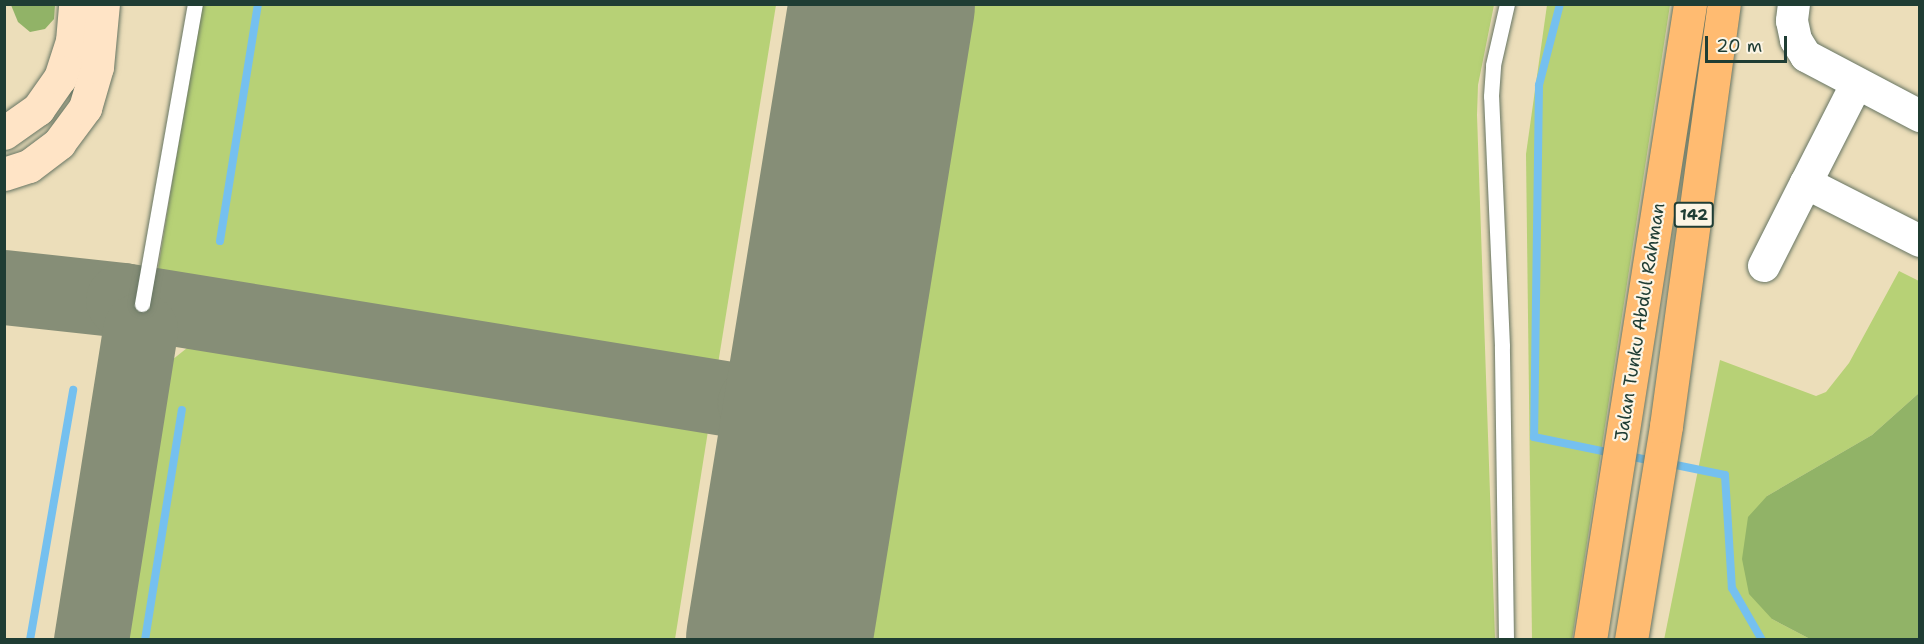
<!DOCTYPE html>
<style>
body{margin:0}
#map{position:relative;width:1924px;height:644px;overflow:hidden;background:#ecdeba;font-family:"Shantell Sans",sans-serif}
div>[style]{position:absolute}
.green>*{inset:0;background:#b7d176}
.forest>*{inset:0;background:#91b367}
.stream>*{height:8px;margin:-4px;padding:0 4px;transform-origin:4px;border-radius:4px;background:#75c0ef}
.taxiway>*{height:75px;margin:-37.5px;padding:0 37.5px;transform-origin:37.5px;border-radius:37.5px;background:#868e77}
.runway>*{height:186px;margin:-93px;padding:0 93px;transform-origin:93px;border-radius:93px;background:#868e77}
.roads{filter:drop-shadow(0 0 2px #677563) drop-shadow(0 0 2px #677563)}
.service>*{height:15px;margin:-7.5px;padding:0 7.5px;transform-origin:7.5px;border-radius:7.5px;background:#fff}
.minor>*{height:32px;margin:-16px;padding:0 16px;transform-origin:16px;border-radius:16px;background:#fff}
.secondary>*{height:33px;margin:-16.5px;padding:0 16.5px;transform-origin:16.5px;border-radius:16.5px;background:#ffe4c6}
.primary>*{height:33px;margin:-16.5px;padding:0 16.5px;transform-origin:16.5px;border-radius:16.5px;background:#ffbb71}
span{translate:-50% -50%;white-space:nowrap;text-align:center;line-height:1.15;-webkit-text-stroke:4.5px #fcf5e5;paint-order:stroke}
.shield-label span{padding:2px 4px;background:#fcf5e5;border:2px solid;border-radius:4px;-webkit-text-stroke-width:0}
.shield-label{font-size:16px;color:#1f3d34;font-weight:700}
.street-label{font-size:18px;color:#1f3d34}
.frame{position:absolute;inset:0;border:6px solid #1f3d34;pointer-events:none}
.scale{position:absolute;left:1705px;top:36px;width:82px;height:27px;box-sizing:border-box;border:3px solid #1f3d34;border-top:0;padding-left:8px;font-size:18px;line-height:21px;white-space:nowrap;color:#1f3d34;-webkit-text-stroke:4px #fcf5e5;paint-order:stroke}
</style>
<div id="map">
<div class="green">
<div style="clip-path:polygon(201px 5px,776px 5px,718px 364px,697px 375px,155px 288px)"></div>
<div style="clip-path:polygon(969px 5px,1494px 5px,1478px 85px,1477px 115px,1495px 639px,867px 639px)"></div>
<div style="clip-path:polygon(1547px 5px,1670px 5px,1572px 640px,1532px 639px,1526px 154px)"></div>
<div style="clip-path:polygon(1899px 271px,1919px 281px,1919px 393px,1872px 435px,1767px 496px,1772px 619px,1810px 639px,1664px 640px,1720px 360px,1816px 396px,1826px 392px,1849px 363px)"></div>
<div style="clip-path:polygon(213px 332px,689px 408px,702px 417px,708px 431px,675px 639px,109px 639px,152px 376px,202px 336px)"></div>
</div>
<div class="forest">
<div style="clip-path:polygon(11px 5px,55px 5px,54px 19px,45px 29px,30px 32px,18px 22px)"></div>
<div style="clip-path:polygon(1919px 393px,1919px 639px,1810px 639px,1772px 619px,1749px 594px,1742px 559px,1748px 517px,1767px 496px,1872px 435px)"></div>
</div>
<div class="stream">
<div style="left:1560px;top:4px;width:84px;rotate:104.5deg"></div>
<div style="left:1539px;top:85px;width:352px;rotate:90.8deg"></div>
<div style="left:1534px;top:437px;width:80px;rotate:11.6deg"></div>
<div style="left:220px;top:241px;width:240px;rotate:-80.9deg"></div>
<div style="left:1624px;top:455px;width:30px;rotate:12deg"></div>
<div style="left:1666px;top:463px;width:60px;rotate:11.5deg"></div>
<div style="left:1725px;top:475px;width:113px;rotate:86.5deg"></div>
<div style="left:1732px;top:588px;width:60px;rotate:60deg"></div>
<div style="left:30px;top:640px;width:254px;rotate:-80.2deg"></div>
<div style="left:145px;top:640px;width:233px;rotate:-80.9deg"></div>
</div>
<div class="taxiway">
<div style="left:4px;top:287px;width:120px;rotate:6.2deg"></div>
<div style="left:123px;top:300px;width:640px;rotate:9.26deg"></div>
<div style="left:806px;top:475px;width:38px;rotate:-105deg"></div>
<div style="left:796px;top:438px;width:19px;rotate:-118deg"></div>
<div style="left:787px;top:421px;width:37px;rotate:-151deg"></div>
<div style="left:755px;top:403px;width:29px;rotate:-10deg"></div>
<div style="left:784px;top:398px;width:16px;rotate:-27deg"></div>
<div style="left:798px;top:391px;width:25px;rotate:-48deg"></div>
<div style="left:815px;top:372px;width:30px;rotate:-66deg"></div>
<div style="left:91px;top:640px;width:314px;rotate:-81deg"></div>
</div>
<div class="runway">
<div style="left:779px;top:640px;width:644px;rotate:-80.8deg"></div>
</div>
<div class="roads">
<div class="service">
<div style="left:142px;top:304px;width:305px;rotate:-80deg"></div>
<div style="left:1506px;top:640px;width:294px;rotate:-90.8deg"></div>
<div style="left:1502px;top:346px;width:250px;rotate:-92.5deg"></div>
<div style="left:1491px;top:96px;width:31px;rotate:-86deg"></div>
<div style="left:1493px;top:65px;width:63px;rotate:-77.1deg"></div>
</div>
<div class="minor">
<div style="left:1794px;top:4px;width:17px;rotate:97deg"></div>
<div style="left:1792px;top:21px;width:19px;rotate:78deg"></div>
<div style="left:1796px;top:40px;width:19px;rotate:58deg"></div>
<div style="left:1806px;top:56px;width:129px;rotate:27.8deg"></div>
<div style="left:1856px;top:85px;width:110px;rotate:117deg"></div>
<div style="left:1806px;top:183px;width:128px;rotate:27deg"></div>
<div style="left:1764px;top:266px;width:93px;rotate:-63.2deg"></div>
</div>
<div class="secondary">
<div style="left:4px;top:133px;width:42px;rotate:-35.2deg"></div>
<div style="left:38px;top:109px;width:38px;rotate:-55deg"></div>
<div style="left:60px;top:78px;width:39px;rotate:-72deg"></div>
<div style="left:72px;top:41px;width:37px;rotate:-85deg"></div>
<div style="left:4px;top:174px;width:26px;rotate:-18deg"></div>
<div style="left:29px;top:166px;width:38px;rotate:-37deg"></div>
<div style="left:59px;top:143px;width:44px;rotate:-53.4deg"></div>
<div style="left:85px;top:108px;width:43px;rotate:-73.7deg"></div>
<div style="left:97px;top:67px;width:63px;rotate:-84.6deg"></div>
</div>
<div class="primary">
<div style="left:1590px;top:640px;width:644px;rotate:-81.06deg"></div>
<div style="left:1631px;top:640px;width:217px;rotate:-80.7deg"></div>
<div style="left:1666px;top:426px;width:426px;rotate:-82.2deg"></div>
</div>
</div>
<div class="shield-label">
<span style="left:1694px;top:215px">142</span>
</div>
<div class="street-label">
<span style="left:1640px;top:322px;rotate:-81deg">Jalan Tunku Abdul Rahman</span>
</div>
<div class="frame"></div>
<div class="scale">20 m</div>
</div>
